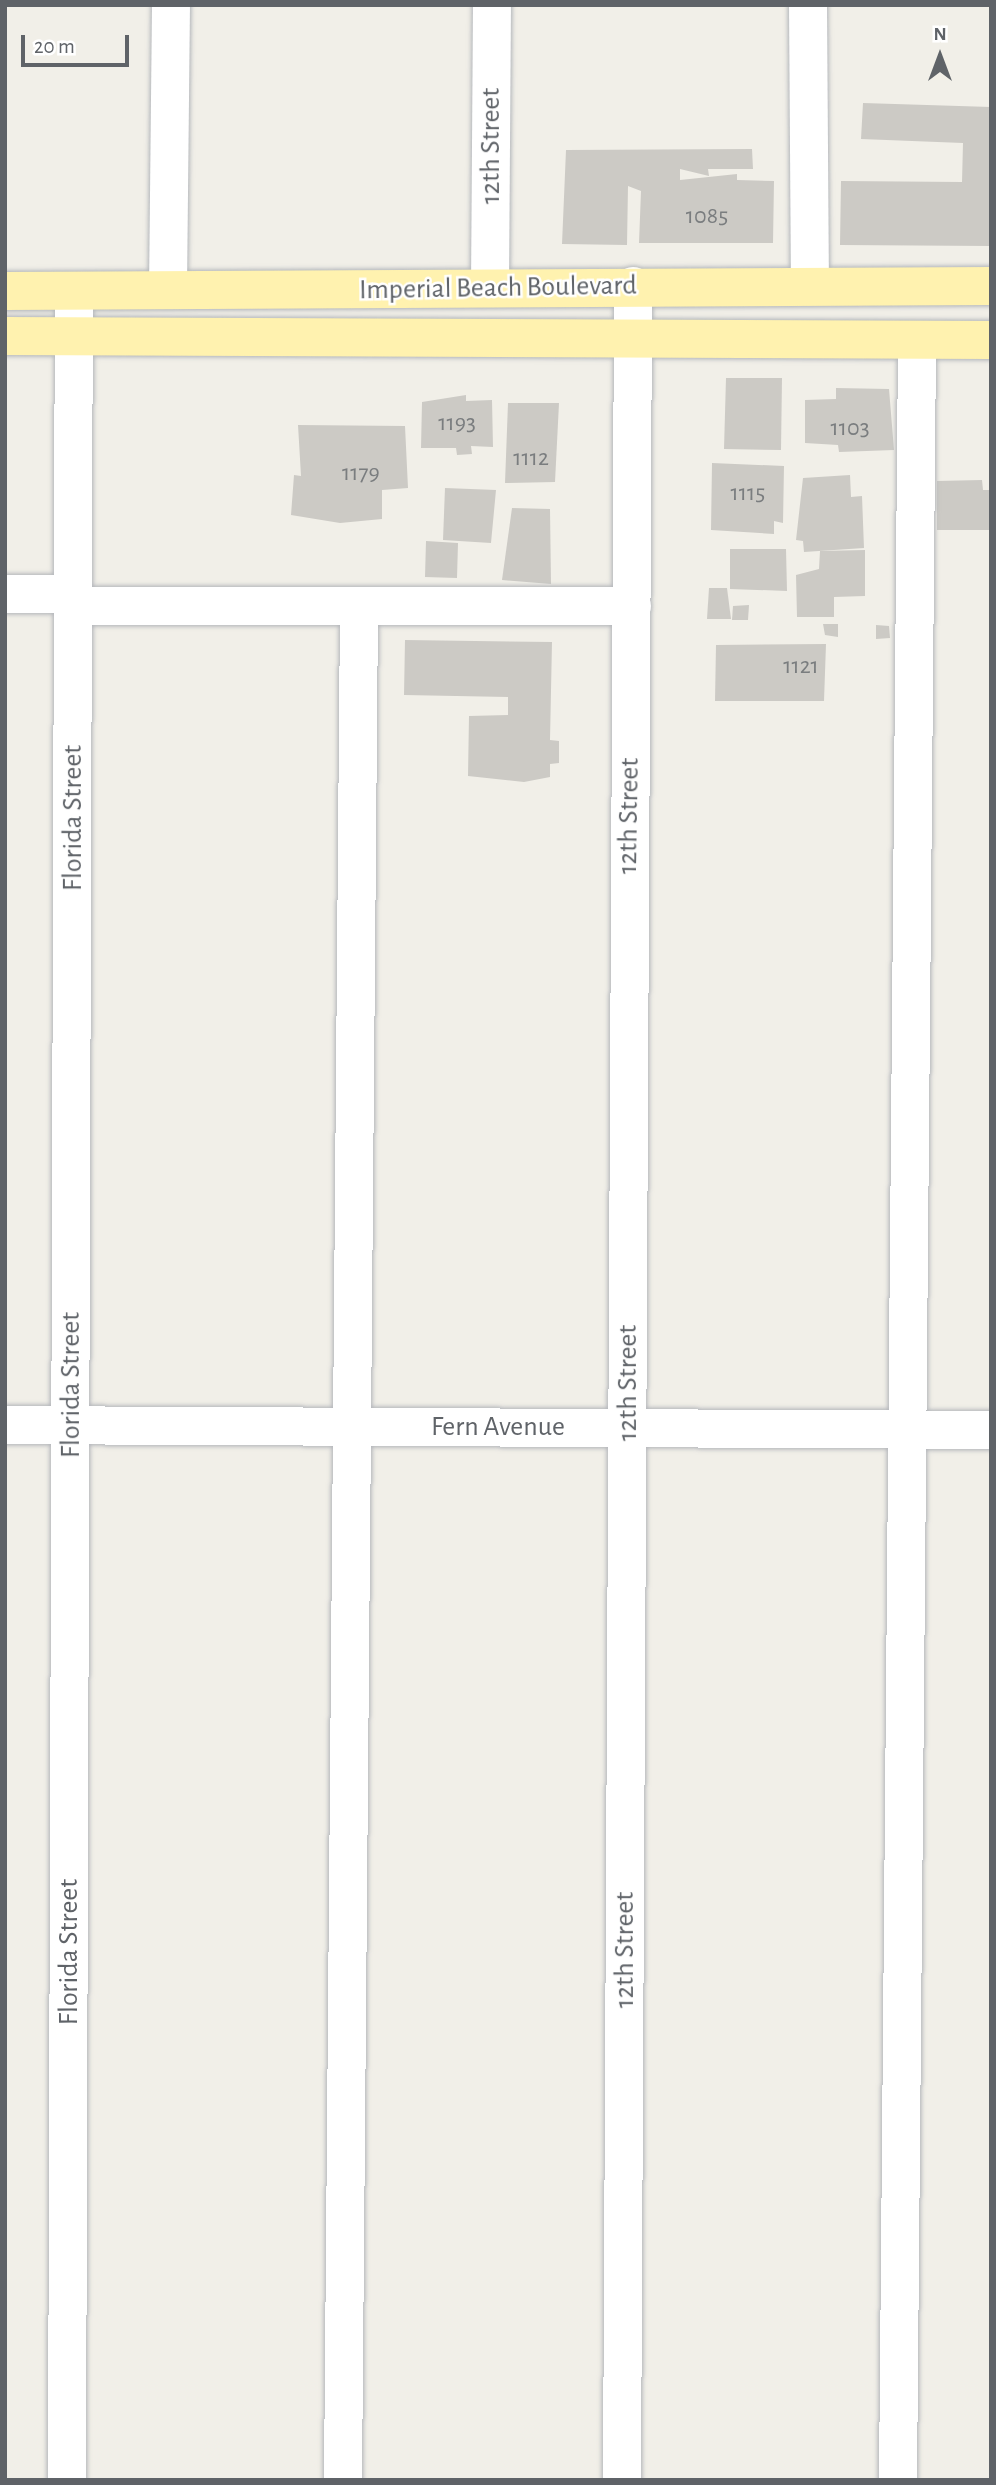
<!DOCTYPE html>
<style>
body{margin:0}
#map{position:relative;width:996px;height:2485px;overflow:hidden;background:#f1efe8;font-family:"Alegreya Sans",sans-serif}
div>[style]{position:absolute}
.building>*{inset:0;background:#cccac5}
.roads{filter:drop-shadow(0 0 2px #b5b8bc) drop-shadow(0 0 2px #b5b8bc)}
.minor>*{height:38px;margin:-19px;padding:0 19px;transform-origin:19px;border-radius:19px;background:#fff}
.major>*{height:38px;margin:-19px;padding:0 19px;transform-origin:19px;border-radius:19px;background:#fff2af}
span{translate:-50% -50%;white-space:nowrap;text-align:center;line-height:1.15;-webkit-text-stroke:5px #fff;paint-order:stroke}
.number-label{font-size:24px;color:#7a7d7f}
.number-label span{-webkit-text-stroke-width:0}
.street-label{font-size:28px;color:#5f6368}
.frame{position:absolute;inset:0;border:7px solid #5f6368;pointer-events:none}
.north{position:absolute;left:905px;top:21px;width:70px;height:70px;-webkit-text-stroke:5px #fff;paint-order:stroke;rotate:0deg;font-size:19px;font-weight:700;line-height:28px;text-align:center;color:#5f6368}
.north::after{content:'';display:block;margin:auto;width:24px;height:32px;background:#5f6368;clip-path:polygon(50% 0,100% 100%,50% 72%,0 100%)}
.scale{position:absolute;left:21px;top:35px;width:108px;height:32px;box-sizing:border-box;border:4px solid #5f6368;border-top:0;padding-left:9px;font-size:21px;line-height:24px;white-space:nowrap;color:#5f6368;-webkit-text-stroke:5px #fff;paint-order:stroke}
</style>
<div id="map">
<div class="building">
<div style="clip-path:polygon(863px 103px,991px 107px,991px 246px,840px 245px,841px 181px,962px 182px,963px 143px,861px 139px)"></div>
<div style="clip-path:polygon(752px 149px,753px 169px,708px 169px,709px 176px,680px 169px,680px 180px,737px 174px,737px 180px,774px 181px,773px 243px,639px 243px,641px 191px,628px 186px,627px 245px,562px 244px,566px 150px)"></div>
<div style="clip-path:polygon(726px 378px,782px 378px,781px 450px,724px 449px)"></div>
<div style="clip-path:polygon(836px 388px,889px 389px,894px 450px,839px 452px,838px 445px,805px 443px,805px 400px,836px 399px)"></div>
<div style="clip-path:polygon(466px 395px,466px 401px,492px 400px,493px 447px,471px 446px,472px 454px,457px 455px,456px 448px,421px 448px,422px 402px)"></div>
<div style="clip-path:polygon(508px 403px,559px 403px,555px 482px,505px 483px)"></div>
<div style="clip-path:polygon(298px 425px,405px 426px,408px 488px,382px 490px,382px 519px,340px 523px,291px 515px,294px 475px,301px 476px)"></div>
<div style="clip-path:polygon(712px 463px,784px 466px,783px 523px,774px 521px,774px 534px,711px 530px)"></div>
<div style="clip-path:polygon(850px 475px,851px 497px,862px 496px,864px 548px,804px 552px,803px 541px,796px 540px,803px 478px)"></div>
<div style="clip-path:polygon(982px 480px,983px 490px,991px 490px,991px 530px,937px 530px,937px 481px)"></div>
<div style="clip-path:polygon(445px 488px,496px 490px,491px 543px,443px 540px)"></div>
<div style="clip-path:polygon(512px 508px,550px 509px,551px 584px,502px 580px)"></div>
<div style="clip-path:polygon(426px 541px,458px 543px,457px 578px,425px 577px)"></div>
<div style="clip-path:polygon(730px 549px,786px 549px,787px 591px,730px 589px)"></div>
<div style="clip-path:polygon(865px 550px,865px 596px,834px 597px,834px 617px,797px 617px,796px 575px,819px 569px,820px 551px)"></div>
<div style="clip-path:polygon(709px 588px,727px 588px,731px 619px,707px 619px)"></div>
<div style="clip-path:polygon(749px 605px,748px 620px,732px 620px,733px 606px)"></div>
<div style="clip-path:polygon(823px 624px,838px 624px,838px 637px,825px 635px)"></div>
<div style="clip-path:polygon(876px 625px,889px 626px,890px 638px,876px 639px)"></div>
<div style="clip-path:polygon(405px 640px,552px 642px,550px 740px,559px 741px,559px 763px,550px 764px,550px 777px,524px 782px,468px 776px,469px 716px,508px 715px,508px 697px,404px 695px)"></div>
<div style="clip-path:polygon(826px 644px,824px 701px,715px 701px,716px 645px)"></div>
</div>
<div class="roads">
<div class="minor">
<div style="left:808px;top:5px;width:281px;rotate:89.6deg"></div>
<div style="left:490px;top:288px;width:283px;rotate:-89.6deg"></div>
<div style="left:168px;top:290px;width:285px;rotate:-89.4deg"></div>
<div style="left:5px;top:594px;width:68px"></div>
<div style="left:73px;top:606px;width:559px"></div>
<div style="left:5px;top:1425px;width:986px;rotate:0.29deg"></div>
<div style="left:67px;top:2480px;width:2189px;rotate:-89.82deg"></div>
<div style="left:343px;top:2480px;width:1874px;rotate:-89.51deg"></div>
<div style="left:622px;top:2480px;width:2194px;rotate:-89.71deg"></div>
<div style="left:898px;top:2480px;width:2140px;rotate:-89.49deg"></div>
</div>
<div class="major">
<div style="left:5px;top:291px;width:986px;rotate:-0.29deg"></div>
<div style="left:5px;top:336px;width:986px;rotate:0.23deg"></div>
</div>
</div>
<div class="number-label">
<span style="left:707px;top:217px">1085</span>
<span style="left:457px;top:424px">1193</span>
<span style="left:850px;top:429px">1103</span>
<span style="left:531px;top:459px">1112</span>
<span style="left:361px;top:474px">1179</span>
<span style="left:748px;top:494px">1115</span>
<span style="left:801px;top:667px">1121</span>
</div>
<div class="street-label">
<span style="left:491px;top:146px;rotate:-90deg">12th Street</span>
<span style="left:498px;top:288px;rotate:-1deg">Imperial Beach Boulevard</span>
<span style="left:629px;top:816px;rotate:-89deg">12th Street</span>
<span style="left:73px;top:818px;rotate:-90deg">Florida Street</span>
<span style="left:628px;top:1383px;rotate:-90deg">12th Street</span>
<span style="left:71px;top:1385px;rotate:-90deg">Florida Street</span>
<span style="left:498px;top:1427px">Fern Avenue</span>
<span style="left:625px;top:1950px;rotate:-90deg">12th Street</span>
<span style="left:69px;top:1952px;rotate:-90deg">Florida Street</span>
</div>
<div class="frame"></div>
<div class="north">N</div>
<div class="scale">20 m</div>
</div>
